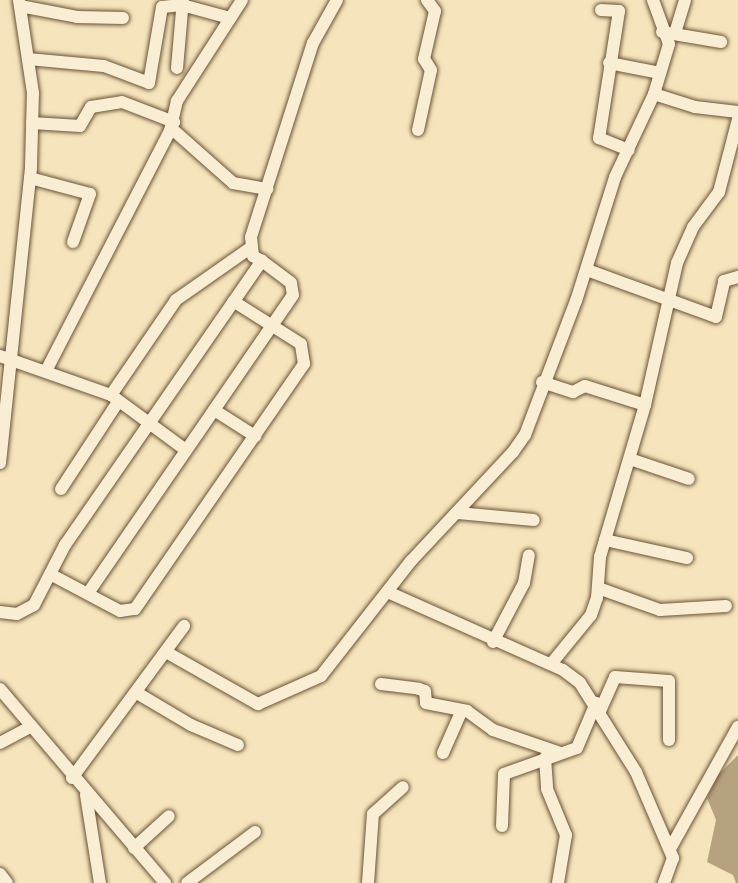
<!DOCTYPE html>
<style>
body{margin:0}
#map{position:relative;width:738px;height:883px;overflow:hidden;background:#f6e5bc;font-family:"IM FELL English",serif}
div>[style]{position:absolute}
.water>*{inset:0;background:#b6a27f}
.roads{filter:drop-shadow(0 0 2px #6a5236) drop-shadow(0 0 2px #6a5236)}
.minor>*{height:12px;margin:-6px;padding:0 6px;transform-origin:6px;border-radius:6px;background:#f9eed3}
span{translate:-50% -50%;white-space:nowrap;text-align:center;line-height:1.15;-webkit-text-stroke:8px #f9eed3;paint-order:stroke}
</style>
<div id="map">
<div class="water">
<div style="clip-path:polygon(738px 755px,738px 883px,736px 883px,733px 875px,707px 862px,716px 820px,707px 798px,718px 775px)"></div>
</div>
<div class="roads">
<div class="minor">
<div style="left:20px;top:6px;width:58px;rotate:10.9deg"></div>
<div style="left:77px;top:17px;width:46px;rotate:1.2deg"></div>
<div style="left:601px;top:10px;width:18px;rotate:3deg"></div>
<div style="left:619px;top:11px;width:129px;rotate:98.9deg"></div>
<div style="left:599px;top:138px;width:32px;rotate:22deg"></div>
<div style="left:662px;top:32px;width:60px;rotate:9.6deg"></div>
<div style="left:675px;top:33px;width:34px;rotate:-73deg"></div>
<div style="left:28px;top:59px;width:76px;rotate:5.3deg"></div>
<div style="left:104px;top:66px;width:48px;rotate:20.7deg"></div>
<div style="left:149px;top:83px;width:77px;rotate:-80.3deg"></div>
<div style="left:162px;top:7px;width:20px;rotate:-6deg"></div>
<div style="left:182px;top:5px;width:50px;rotate:15.2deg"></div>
<div style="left:609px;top:63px;width:52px;rotate:11.1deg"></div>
<div style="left:177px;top:68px;width:68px;rotate:-85deg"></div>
<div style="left:654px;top:94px;width:43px;rotate:17.6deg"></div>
<div style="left:695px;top:107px;width:43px;rotate:6.6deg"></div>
<div style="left:32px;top:123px;width:48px;rotate:3.6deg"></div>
<div style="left:80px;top:126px;width:22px;rotate:-60deg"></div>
<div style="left:91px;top:107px;width:31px;rotate:-9deg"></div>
<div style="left:122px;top:102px;width:56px;rotate:21deg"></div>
<div style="left:171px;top:128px;width:83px;rotate:41.6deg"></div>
<div style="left:233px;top:183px;width:35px;rotate:10deg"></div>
<div style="left:418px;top:130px;width:61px;rotate:-77.8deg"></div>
<div style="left:431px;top:70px;width:13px;rotate:-122deg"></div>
<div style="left:424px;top:59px;width:49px;rotate:-77.1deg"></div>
<div style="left:435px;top:11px;width:14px;rotate:-126deg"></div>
<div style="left:30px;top:178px;width:62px;rotate:14.9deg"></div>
<div style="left:90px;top:194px;width:51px;rotate:109.5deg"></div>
<div style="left:262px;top:261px;width:10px;rotate:-151deg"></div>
<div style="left:253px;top:256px;width:19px;rotate:-96deg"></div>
<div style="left:251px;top:237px;width:204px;rotate:-72.3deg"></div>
<div style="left:313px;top:43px;width:49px;rotate:-60.8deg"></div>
<div style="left:587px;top:270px;width:137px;rotate:20deg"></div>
<div style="left:716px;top:317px;width:37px;rotate:-77deg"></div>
<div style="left:724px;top:281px;width:15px;rotate:-16deg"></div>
<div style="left:0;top:356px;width:118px;rotate:19.4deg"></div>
<div style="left:111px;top:395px;width:93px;rotate:36.3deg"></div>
<div style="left:46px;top:371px;width:270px;rotate:-62.7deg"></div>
<div style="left:170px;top:131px;width:31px;rotate:-77deg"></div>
<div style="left:177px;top:101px;width:120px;rotate:-57.2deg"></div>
<div style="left:542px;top:382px;width:33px;rotate:18deg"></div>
<div style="left:573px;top:392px;width:13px;rotate:-27deg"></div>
<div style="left:585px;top:386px;width:63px;rotate:17.6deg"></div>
<div style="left:111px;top:395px;width:115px;rotate:-55.6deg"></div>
<div style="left:176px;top:300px;width:90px;rotate:-35.1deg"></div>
<div style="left:214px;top:410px;width:49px;rotate:32.4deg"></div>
<div style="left:630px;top:459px;width:62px;rotate:18.7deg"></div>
<div style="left:0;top:463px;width:298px;rotate:-84deg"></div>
<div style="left:31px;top:167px;width:74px;rotate:-88.5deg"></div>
<div style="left:33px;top:93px;width:94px;rotate:-98.6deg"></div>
<div style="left:61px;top:489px;width:104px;rotate:-56.8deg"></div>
<div style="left:458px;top:513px;width:76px;rotate:5.3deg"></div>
<div style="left:605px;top:540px;width:84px;rotate:12.4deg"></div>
<div style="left:50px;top:574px;width:79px;rotate:27.9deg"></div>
<div style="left:120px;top:611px;width:15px;rotate:-8deg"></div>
<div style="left:135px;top:609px;width:298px;rotate:-55.4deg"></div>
<div style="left:304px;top:364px;width:20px;rotate:-99deg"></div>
<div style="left:301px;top:344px;width:80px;rotate:-147.7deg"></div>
<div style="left:598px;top:588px;width:66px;rotate:19.5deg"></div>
<div style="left:660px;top:610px;width:66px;rotate:-3.5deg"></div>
<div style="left:390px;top:593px;width:189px;rotate:24deg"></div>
<div style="left:563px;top:670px;width:21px;rotate:37deg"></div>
<div style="left:580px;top:683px;width:105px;rotate:57.8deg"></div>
<div style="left:636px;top:772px;width:94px;rotate:66.7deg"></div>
<div style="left:673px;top:858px;width:27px;rotate:110deg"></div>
<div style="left:0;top:612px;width:17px;rotate:7deg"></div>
<div style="left:17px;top:614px;width:19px;rotate:-28deg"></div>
<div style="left:34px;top:605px;width:68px;rotate:-62.7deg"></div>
<div style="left:65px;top:545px;width:346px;rotate:-55.3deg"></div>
<div style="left:262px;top:261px;width:36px;rotate:37deg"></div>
<div style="left:291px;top:283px;width:12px;rotate:81deg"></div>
<div style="left:293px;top:295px;width:360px;rotate:124.5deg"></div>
<div style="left:493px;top:642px;width:67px;rotate:-62.3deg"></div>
<div style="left:524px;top:583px;width:28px;rotate:-80deg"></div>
<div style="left:166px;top:652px;width:106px;rotate:29.5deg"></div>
<div style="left:258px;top:704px;width:69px;rotate:-24deg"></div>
<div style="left:321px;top:676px;width:146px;rotate:-52deg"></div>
<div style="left:411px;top:561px;width:149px;rotate:-46.9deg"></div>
<div style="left:513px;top:452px;width:21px;rotate:-55deg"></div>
<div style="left:525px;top:435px;width:143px;rotate:-69.2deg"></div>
<div style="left:576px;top:301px;width:130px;rotate:-72.5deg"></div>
<div style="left:615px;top:177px;width:92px;rotate:-64.8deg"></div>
<div style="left:654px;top:94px;width:52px;rotate:-73.3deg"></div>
<div style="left:669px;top:44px;width:47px;rotate:-110deg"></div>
<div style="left:551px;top:664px;width:63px;rotate:-50.8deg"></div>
<div style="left:591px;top:615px;width:18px;rotate:-71deg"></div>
<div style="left:597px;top:598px;width:41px;rotate:-85.8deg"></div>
<div style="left:600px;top:557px;width:159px;rotate:-73.5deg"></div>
<div style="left:645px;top:405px;width:146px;rotate:-77.3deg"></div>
<div style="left:677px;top:263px;width:39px;rotate:-66deg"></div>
<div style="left:693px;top:227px;width:44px;rotate:-53.4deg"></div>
<div style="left:719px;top:192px;width:75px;rotate:-75.4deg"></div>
<div style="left:381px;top:684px;width:38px;rotate:7deg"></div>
<div style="left:419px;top:689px;width:6px;rotate:18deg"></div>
<div style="left:425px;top:691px;width:12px;rotate:85deg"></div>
<div style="left:426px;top:703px;width:42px;rotate:11deg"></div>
<div style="left:467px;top:711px;width:32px;rotate:36deg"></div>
<div style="left:493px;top:730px;width:71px;rotate:18.9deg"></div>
<div style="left:0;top:689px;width:255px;rotate:49.6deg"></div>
<div style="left:137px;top:693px;width:63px;rotate:30.7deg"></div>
<div style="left:191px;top:725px;width:51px;rotate:23.1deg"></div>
<div style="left:600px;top:711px;width:37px;rotate:-66deg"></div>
<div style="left:615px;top:677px;width:54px;rotate:4.2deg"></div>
<div style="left:669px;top:681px;width:59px;rotate:90deg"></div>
<div style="left:0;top:743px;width:34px;rotate:-28deg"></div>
<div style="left:443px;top:753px;width:47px;rotate:-66.2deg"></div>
<div style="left:545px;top:758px;width:31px;rotate:86deg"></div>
<div style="left:547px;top:789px;width:50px;rotate:67.6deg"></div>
<div style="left:566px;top:835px;width:49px;rotate:99.5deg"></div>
<div style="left:72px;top:778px;width:189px;rotate:-53.6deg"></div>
<div style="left:86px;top:795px;width:89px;rotate:81deg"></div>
<div style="left:502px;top:826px;width:52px;rotate:-87.8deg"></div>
<div style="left:504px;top:774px;width:77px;rotate:-19.6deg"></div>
<div style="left:577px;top:748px;width:49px;rotate:-67.1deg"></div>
<div style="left:134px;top:848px;width:47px;rotate:-42.4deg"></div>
<div style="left:670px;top:849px;width:140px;rotate:-60.9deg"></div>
<div style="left:0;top:874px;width:11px;rotate:52deg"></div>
<div style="left:187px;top:883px;width:85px;rotate:-36.9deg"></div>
<div style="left:368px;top:883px;width:69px;rotate:-85.9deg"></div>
<div style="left:373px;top:814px;width:40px;rotate:-42deg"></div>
</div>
</div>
</div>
